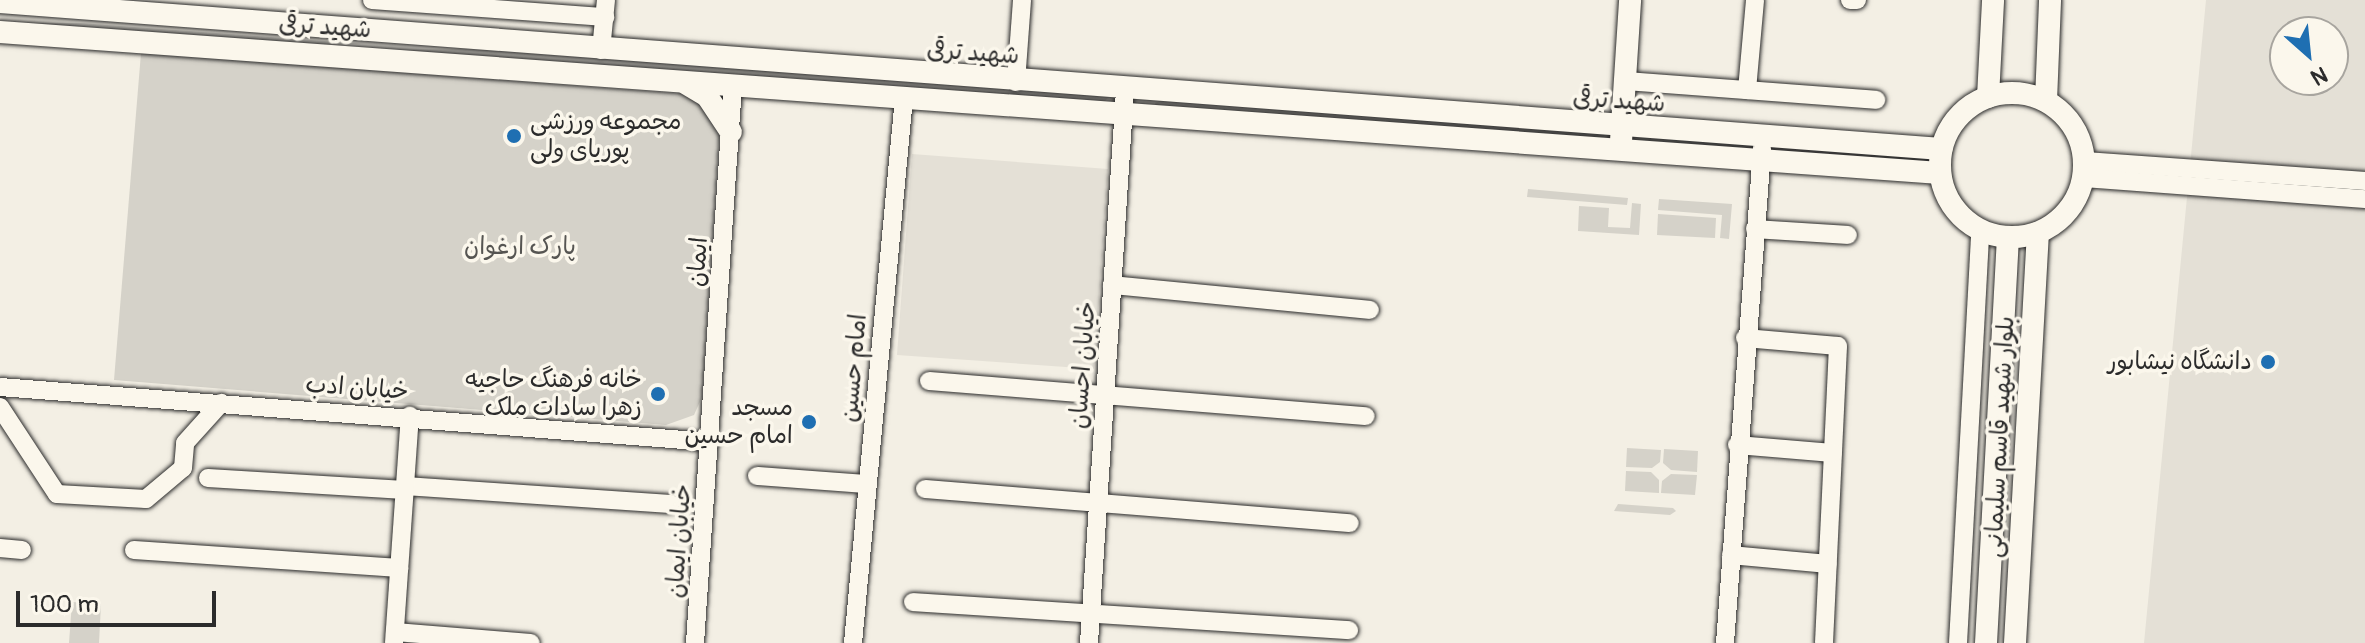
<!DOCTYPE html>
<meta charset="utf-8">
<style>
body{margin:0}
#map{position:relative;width:2365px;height:643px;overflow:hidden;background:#f3efe4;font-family:Pangolin,"Playpen Sans Arabic",sans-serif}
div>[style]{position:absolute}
.built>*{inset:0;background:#e4e0d6}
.green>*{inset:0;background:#d5d2c9}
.roads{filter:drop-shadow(0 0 2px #2b2b2b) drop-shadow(0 0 2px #2b2b2b)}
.minor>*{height:18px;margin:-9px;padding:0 9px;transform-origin:9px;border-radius:9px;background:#fbf7ec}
.major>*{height:22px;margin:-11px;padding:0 11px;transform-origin:11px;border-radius:11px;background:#fbf7ec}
.major>.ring{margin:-11px;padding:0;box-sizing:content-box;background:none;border:22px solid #fbf7ec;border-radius:50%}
.dots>*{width:22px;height:22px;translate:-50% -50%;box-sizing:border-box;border:4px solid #fbf7ec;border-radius:50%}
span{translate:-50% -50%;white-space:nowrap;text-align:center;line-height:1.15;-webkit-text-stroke:7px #fbf7ec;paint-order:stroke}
.street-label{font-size:24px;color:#2b2b2b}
.poi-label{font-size:24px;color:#2b2b2b}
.left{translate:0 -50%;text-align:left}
.right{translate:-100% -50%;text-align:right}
.park-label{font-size:24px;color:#565552}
.north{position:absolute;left:2269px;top:16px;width:80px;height:80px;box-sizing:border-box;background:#fbf7ec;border:2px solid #a8a59f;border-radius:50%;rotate:153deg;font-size:22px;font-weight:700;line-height:32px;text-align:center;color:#2b2b2b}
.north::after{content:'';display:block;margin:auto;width:28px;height:36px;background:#1f6fb2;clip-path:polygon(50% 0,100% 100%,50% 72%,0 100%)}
.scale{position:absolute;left:16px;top:591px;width:200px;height:36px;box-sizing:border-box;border:4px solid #2b2b2b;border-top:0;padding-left:10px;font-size:24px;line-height:28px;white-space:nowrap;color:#2b2b2b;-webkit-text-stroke:6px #fbf7ec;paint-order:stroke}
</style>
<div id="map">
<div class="built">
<div style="clip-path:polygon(evenodd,2206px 0,2365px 0,2365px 643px,2144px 643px,2206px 0,2285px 32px,2333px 32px,2333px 80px,2285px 80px,2285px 32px)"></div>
<div style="clip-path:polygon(912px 154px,1108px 169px,1094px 369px,897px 355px)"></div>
</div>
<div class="green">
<div style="clip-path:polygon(21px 23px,81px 23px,364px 44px,306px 45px)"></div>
<div style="clip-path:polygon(466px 49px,1101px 93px,1109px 97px,1104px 102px,394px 50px)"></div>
<div style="clip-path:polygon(141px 53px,698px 95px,720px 124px,702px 397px,694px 415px,666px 425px,114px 380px)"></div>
<div style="clip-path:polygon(1162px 100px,1606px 134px,1600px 140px,1157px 108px,1155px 103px)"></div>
<div style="clip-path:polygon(1528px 189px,1628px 198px,1627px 205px,1527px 197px)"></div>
<div style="clip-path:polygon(1659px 199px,1732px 204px,1729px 239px,1720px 238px,1722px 215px,1658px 210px)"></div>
<div style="clip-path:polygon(1632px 203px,1641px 204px,1639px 235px,1578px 231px,1579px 206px,1609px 208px,1608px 227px,1630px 228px)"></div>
<div style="clip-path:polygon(1658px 214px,1716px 218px,1715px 238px,1657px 235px)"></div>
<div style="clip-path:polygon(1627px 448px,1661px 450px,1660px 462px,1652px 468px,1626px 467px)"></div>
<div style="clip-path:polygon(1664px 449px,1698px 451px,1697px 472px,1671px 470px,1663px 463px)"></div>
<div style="clip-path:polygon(1626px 471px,1651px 472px,1659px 480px,1659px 493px,1625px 491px)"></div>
<div style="clip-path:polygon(1671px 474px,1697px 475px,1695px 495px,1661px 493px,1662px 481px)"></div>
<div style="clip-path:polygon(1618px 504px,1673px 508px,1676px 511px,1670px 515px,1614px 511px)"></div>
<div style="clip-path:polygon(72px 602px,101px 604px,99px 643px,69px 643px)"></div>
</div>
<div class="roads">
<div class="minor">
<div style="left:372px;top:0;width:234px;rotate:4.2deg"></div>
<div style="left:1850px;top:0;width:7px"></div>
<div style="left:601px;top:50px;width:50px;rotate:-84.3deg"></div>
<div style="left:1625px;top:81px;width:252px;rotate:4.3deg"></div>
<div style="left:1016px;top:82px;width:82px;rotate:-85.8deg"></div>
<div style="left:1747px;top:90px;width:90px;rotate:-84.9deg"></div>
<div style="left:2085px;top:161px;width:281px;rotate:4.1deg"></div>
<div style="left:2084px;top:178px;width:282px;rotate:4.3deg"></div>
<div style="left:1755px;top:229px;width:93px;rotate:3.7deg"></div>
<div style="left:1112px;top:285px;width:259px;rotate:5.5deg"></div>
<div style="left:1745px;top:338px;width:93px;rotate:4.9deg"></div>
<div style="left:1838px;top:346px;width:297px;rotate:92.7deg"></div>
<div style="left:929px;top:381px;width:438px;rotate:4.6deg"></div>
<div style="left:0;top:387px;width:712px;rotate:4.43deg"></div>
<div style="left:0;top:407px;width:104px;rotate:56.8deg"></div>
<div style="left:57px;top:494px;width:89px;rotate:3.2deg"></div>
<div style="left:146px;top:499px;width:48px;rotate:-40deg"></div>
<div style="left:183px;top:468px;width:25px;rotate:-85deg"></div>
<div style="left:185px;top:443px;width:54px;rotate:-48deg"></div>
<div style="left:1737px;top:445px;width:96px;rotate:4.8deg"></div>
<div style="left:757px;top:476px;width:110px;rotate:4.2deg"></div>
<div style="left:208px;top:478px;width:197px;rotate:3.5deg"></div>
<div style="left:405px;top:486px;width:266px;rotate:3.9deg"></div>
<div style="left:925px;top:489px;width:426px;rotate:4.6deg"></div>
<div style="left:0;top:548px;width:22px;rotate:5deg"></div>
<div style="left:134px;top:550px;width:266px;rotate:3.9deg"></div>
<div style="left:1731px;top:555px;width:97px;rotate:5.3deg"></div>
<div style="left:913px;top:602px;width:437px;rotate:3.7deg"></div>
<div style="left:395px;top:632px;width:136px;rotate:4.6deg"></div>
<div style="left:394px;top:643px;width:228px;rotate:-86deg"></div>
<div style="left:695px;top:643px;width:559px;rotate:-86.1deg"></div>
<div style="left:853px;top:643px;width:548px;rotate:-84.66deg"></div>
<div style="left:1089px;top:643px;width:553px;rotate:-86.27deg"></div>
<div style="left:1725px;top:643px;width:496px;rotate:-85.7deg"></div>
<div style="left:1958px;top:643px;width:413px;rotate:-86.9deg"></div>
</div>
<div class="major">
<div style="left:0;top:2px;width:1947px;rotate:4.33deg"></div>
<div style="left:0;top:32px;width:1945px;rotate:4.16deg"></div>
<div style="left:687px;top:84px;width:23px;rotate:31deg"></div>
<div style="left:707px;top:96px;width:43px;rotate:56.3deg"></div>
<div class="ring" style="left:1940px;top:93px;width:122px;height:122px"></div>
<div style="left:1988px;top:97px;width:97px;rotate:-87deg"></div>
<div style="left:2046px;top:101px;width:101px;rotate:-87.7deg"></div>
<div style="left:1621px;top:141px;width:141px;rotate:-86.3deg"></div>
<div style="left:1986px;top:643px;width:406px;rotate:-86.9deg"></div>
<div style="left:2015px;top:643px;width:411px;rotate:-86.8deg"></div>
</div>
</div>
<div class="dots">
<div style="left:514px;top:136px;background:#1f6fb2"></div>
<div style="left:2268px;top:362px;background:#1f6fb2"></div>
<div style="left:658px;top:394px;background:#1f6fb2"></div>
<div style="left:809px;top:422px;background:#1f6fb2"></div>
</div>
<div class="street-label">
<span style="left:325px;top:27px;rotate:4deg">شهید ترقی</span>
<span style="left:973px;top:53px;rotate:4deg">شهید ترقی</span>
<span style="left:1619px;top:101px;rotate:4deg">شهید ترقی</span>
<span style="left:698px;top:262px;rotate:-86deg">ایمان</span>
<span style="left:1083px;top:365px;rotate:-86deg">خیابان احسان</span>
<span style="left:854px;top:368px;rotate:-85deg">امام حسین</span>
<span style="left:357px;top:388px;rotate:4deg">خیابان ادب</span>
<span style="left:2000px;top:437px;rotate:-87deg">بلوار شهید قاسم سلیمانی</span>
<span style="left:679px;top:541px;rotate:-86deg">خیابان ایمان</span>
</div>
<div class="poi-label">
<span class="left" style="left:530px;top:136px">مجموعه ورزشی<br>پوریای ولی</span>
<span class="right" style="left:2252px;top:362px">دانشگاه نیشابور</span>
<span class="right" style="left:642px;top:394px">خانه فرهنگ حاجیه<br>زهرا سادات ملک</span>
<span class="right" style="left:793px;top:422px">مسجد<br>امام حسین</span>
</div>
<div class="park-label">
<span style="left:520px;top:247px">پارک ارغوان</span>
</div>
<div class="north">N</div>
<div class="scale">100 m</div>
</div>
